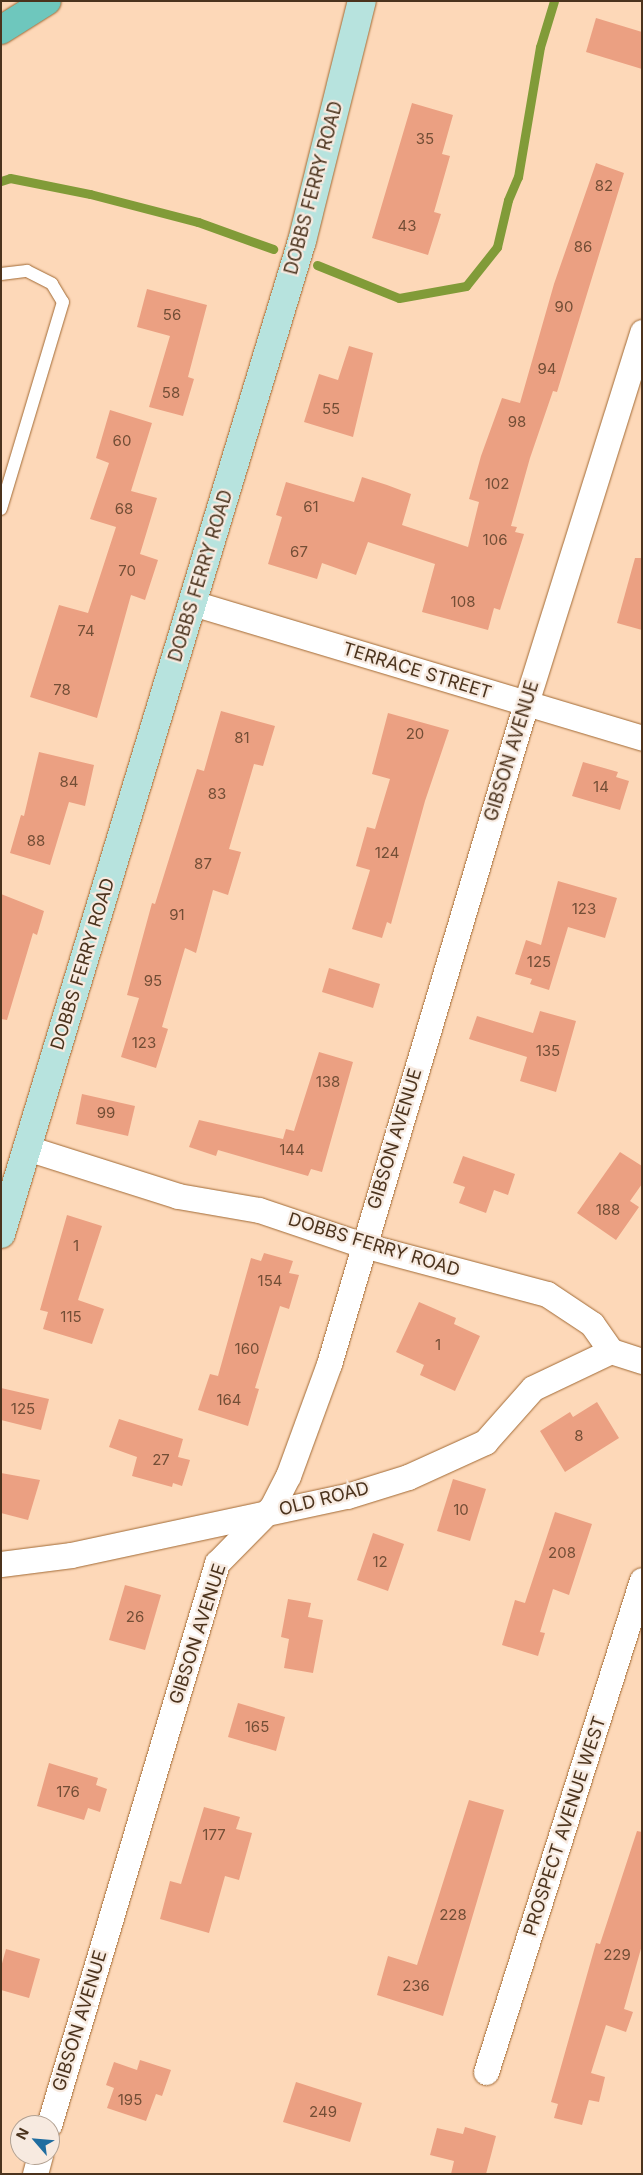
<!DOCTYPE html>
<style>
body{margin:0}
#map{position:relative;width:643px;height:2175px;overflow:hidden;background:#fdd8b8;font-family:Inter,sans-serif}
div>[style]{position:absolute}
.stream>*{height:9px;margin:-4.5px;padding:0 4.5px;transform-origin:4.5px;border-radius:4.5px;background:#819b38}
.building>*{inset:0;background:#eba082}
.roads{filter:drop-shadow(0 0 1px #a26a35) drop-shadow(0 0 1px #a26a35)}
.service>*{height:12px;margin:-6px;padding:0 6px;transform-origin:6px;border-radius:6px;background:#fff}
.minor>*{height:25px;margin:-12.5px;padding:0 12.5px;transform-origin:12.5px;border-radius:12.5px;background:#fff}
.secondary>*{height:28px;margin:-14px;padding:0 14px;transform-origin:14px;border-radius:14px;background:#b7e3de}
.primary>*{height:28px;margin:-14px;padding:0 14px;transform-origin:14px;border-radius:14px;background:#6ec7bd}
span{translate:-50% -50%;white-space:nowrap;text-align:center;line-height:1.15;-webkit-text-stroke:4.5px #f7eae0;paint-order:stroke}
.number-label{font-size:15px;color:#734e36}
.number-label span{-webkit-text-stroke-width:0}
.street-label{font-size:18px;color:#4b331d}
.frame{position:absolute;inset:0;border:2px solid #4b331d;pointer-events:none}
.north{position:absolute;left:10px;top:2115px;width:50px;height:50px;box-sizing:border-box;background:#f7eae0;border:1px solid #b2a192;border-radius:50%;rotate:297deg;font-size:14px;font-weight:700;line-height:20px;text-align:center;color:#4b331d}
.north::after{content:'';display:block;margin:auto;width:18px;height:22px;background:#206da0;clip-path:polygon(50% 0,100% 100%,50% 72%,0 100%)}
</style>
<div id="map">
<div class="stream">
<div style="left:1px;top:181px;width:9px;rotate:-18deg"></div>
<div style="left:10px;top:178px;width:82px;rotate:11.3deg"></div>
<div style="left:90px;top:194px;width:112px;rotate:14.5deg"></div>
<div style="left:198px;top:222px;width:80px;rotate:19.8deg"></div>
<div style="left:317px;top:265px;width:88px;rotate:21.9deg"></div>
<div style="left:399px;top:298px;width:68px;rotate:-10.2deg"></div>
<div style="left:466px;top:286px;width:50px;rotate:-51.5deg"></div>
<div style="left:497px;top:247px;width:48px;rotate:-76.8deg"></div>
<div style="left:508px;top:200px;width:25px;rotate:-67deg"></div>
<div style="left:518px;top:177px;width:132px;rotate:-80.4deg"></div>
<div style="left:540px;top:47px;width:48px;rotate:-73.1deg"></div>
</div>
<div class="building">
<div style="clip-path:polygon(596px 18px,642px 32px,642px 69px,586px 52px)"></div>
<div style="clip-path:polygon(412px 103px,453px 115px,442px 154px,450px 156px,434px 212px,441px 214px,428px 255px,372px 238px)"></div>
<div style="clip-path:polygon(596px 163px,624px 173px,557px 392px,553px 391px,530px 458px,511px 526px,517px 527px,515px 532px,524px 534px,500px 610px,494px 608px,488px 630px,422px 612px,435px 564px,368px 542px,356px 575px,322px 563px,317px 579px,268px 564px,282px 517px,276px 515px,286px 482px,354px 502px,362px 477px,387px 485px,411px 494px,402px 525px,468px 547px,479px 502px,469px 499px,481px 456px,502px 398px,520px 403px,554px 284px)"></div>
<div style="clip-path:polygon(147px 289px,207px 305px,188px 377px,194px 379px,183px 416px,149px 407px,170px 336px,137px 327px)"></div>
<div style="clip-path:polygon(349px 346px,373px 353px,353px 437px,304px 422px,319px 374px,338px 380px)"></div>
<div style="clip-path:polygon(110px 410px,152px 423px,131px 491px,157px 498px,140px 554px,158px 560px,145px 600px,131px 595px,97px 718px,30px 697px,59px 605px,88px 613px,116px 527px,90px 519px,109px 463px,96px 458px)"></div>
<div style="clip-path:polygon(635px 558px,642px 558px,642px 630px,617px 623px)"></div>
<div style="clip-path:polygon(221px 711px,275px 726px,263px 766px,254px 764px,229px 849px,241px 852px,228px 895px,213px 890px,196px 953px,185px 948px,162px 1027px,168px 1029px,156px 1068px,121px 1057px,139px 998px,127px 995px,152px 903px,155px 904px,197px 769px,204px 771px)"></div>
<div style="clip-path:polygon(388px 713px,449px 730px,425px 801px,391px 924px,387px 922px,382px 938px,352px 929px,370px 870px,356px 866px,367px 827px,375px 829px,390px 779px,372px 774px)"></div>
<div style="clip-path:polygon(39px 752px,94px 765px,85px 806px,69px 802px,50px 865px,10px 853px,21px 815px,24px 816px)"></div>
<div style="clip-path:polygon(583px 762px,618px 772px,616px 777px,629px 781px,620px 810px,572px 796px)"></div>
<div style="clip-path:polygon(558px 881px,617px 898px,605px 938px,568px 927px,549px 990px,530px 984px,532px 979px,515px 974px,526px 940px,541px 945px)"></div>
<div style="clip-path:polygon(1px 894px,44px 911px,37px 935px,33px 933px,7px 1020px,1px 1019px)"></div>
<div style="clip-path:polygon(329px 968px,380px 984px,373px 1008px,322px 992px)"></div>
<div style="clip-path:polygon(540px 1011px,576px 1021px,556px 1092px,520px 1081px,527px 1057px,469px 1039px,477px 1016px,533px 1033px)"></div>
<div style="clip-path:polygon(319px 1052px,353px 1062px,322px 1172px,311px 1169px,308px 1176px,218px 1150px,216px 1156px,189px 1147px,199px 1120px,283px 1139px,286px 1129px,294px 1131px)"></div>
<div style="clip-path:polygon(82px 1094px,135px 1106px,128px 1136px,76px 1124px)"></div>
<div style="clip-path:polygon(620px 1152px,642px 1166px,642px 1184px,630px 1201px,639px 1207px,616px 1240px,577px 1213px)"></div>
<div style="clip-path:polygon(463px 1156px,515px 1174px,508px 1195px,494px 1190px,486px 1213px,459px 1203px,465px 1187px,453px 1183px)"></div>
<div style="clip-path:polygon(67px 1215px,102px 1226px,78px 1300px,104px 1309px,92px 1344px,43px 1329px,48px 1312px,40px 1310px)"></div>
<div style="clip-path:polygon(264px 1253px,293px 1261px,289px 1273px,299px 1275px,289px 1309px,280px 1306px,255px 1388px,259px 1389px,248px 1426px,198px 1410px,210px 1374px,218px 1376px,251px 1258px,261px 1261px)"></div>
<div style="clip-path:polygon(419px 1302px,456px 1318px,454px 1324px,480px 1336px,455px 1391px,420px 1375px,424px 1365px,396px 1352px)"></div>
<div style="clip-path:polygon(1px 1388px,49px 1399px,41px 1430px,1px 1420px)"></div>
<div style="clip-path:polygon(597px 1402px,619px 1438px,565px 1472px,540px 1431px,570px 1412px,573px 1417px)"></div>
<div style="clip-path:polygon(119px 1419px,183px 1439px,178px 1457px,190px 1460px,182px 1486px,173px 1483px,172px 1487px,132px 1476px,137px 1457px,109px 1447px)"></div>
<div style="clip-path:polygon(1px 1473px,40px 1480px,28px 1520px,1px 1513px)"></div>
<div style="clip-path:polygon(453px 1479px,486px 1489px,470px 1541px,437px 1531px)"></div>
<div style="clip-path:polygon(555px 1512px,592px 1524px,569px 1595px,553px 1589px,540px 1632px,545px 1633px,538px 1656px,502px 1645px,515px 1600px,525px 1603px)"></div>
<div style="clip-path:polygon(373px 1533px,404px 1544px,388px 1591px,357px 1580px)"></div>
<div style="clip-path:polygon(125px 1585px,161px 1595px,145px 1650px,109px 1640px)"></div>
<div style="clip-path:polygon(288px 1599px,311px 1603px,308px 1617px,323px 1620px,313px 1673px,284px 1668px,289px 1639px,281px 1637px)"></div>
<div style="clip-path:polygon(238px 1703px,285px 1717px,276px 1751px,228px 1737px)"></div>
<div style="clip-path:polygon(49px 1763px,98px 1778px,96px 1785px,107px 1789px,100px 1812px,88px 1808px,84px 1820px,37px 1806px)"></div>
<div style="clip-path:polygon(469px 1800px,504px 1810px,443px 2016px,377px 1995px,388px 1956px,417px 1965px)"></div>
<div style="clip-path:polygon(204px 1807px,240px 1817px,236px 1829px,252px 1833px,239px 1880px,225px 1876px,209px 1933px,160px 1919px,170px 1881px,181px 1884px)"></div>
<div style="clip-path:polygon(637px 1831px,642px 1832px,642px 1945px,624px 2009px,633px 2012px,626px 2032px,606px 2025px,591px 2073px,605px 2077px,599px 2102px,589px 2100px,582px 2125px,554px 2118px,558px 2104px,551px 2102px,596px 1943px,600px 1944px)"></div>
<div style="clip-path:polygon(6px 1949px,40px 1959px,29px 1998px,1px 1990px,1px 1967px)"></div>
<div style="clip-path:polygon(140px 2060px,171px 2070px,162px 2096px,156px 2094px,146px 2121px,107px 2108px,114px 2088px,106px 2085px,114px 2062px,137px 2070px)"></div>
<div style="clip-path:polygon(296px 2082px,362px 2103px,350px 2142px,283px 2122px)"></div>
<div style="clip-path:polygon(465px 2127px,496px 2136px,486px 2174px,451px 2174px,454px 2161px,430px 2155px,437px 2128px,463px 2134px)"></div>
</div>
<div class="roads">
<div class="service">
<div style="left:1px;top:274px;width:26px;rotate:-7deg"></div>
<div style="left:27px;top:271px;width:28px;rotate:27deg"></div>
<div style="left:52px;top:284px;width:21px;rotate:59deg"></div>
<div style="left:63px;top:302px;width:216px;rotate:106.7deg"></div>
</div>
<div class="minor">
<div style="left:193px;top:603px;width:469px;rotate:16.7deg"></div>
<div style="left:27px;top:1148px;width:158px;rotate:17.6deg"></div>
<div style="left:178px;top:1196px;width:82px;rotate:9.8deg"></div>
<div style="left:259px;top:1210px;width:110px;rotate:18.6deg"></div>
<div style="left:363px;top:1245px;width:190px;rotate:14.9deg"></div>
<div style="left:547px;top:1294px;width:54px;rotate:33.7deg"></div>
<div style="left:592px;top:1324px;width:33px;rotate:55deg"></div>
<div style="left:611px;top:1351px;width:33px;rotate:18deg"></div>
<div style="left:1px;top:1564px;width:71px;rotate:-7.3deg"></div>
<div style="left:71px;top:1555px;width:282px;rotate:-12.1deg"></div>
<div style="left:347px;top:1496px;width:64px;rotate:-17.3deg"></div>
<div style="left:408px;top:1477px;width:85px;rotate:-24.4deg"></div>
<div style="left:485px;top:1442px;width:72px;rotate:-48.4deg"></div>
<div style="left:533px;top:1388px;width:86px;rotate:-25.4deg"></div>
<div style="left:486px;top:2072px;width:516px;rotate:-72.41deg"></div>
<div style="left:49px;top:2125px;width:587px;rotate:-73.36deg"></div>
<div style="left:217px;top:1563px;width:78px;rotate:-45.5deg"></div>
<div style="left:272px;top:1507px;width:35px;rotate:-63deg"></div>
<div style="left:288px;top:1476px;width:119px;rotate:-69.9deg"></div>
<div style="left:329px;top:1364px;width:690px;rotate:-73.4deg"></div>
<div style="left:526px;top:703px;width:389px;rotate:-72.6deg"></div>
<div style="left:35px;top:2174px;width:20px;rotate:-75deg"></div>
</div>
<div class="secondary">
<div style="left:1px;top:1234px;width:1038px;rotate:-73.14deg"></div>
<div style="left:302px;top:241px;width:247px;rotate:-76deg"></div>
</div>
<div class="primary">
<div style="left:1px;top:30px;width:54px;rotate:-32.2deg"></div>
</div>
</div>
<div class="number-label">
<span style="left:425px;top:139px">35</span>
<span style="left:604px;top:186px">82</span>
<span style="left:407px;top:226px">43</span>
<span style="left:583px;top:247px">86</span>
<span style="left:564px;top:307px">90</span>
<span style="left:172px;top:315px">56</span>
<span style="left:547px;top:369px">94</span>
<span style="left:171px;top:393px">58</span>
<span style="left:331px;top:409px">55</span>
<span style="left:517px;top:422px">98</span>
<span style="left:122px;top:441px">60</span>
<span style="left:497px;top:484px">102</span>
<span style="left:311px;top:507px">61</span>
<span style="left:124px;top:509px">68</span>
<span style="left:495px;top:540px">106</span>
<span style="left:299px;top:552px">67</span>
<span style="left:127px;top:571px">70</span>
<span style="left:463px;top:602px">108</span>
<span style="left:86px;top:631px">74</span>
<span style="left:62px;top:690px">78</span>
<span style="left:415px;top:734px">20</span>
<span style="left:242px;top:738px">81</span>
<span style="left:69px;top:782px">84</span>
<span style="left:601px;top:787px">14</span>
<span style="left:217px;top:794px">83</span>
<span style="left:36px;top:841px">88</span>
<span style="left:387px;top:853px">124</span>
<span style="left:203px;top:864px">87</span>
<span style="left:584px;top:909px">123</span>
<span style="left:177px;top:915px">91</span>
<span style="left:539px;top:962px">125</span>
<span style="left:153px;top:981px">95</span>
<span style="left:144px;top:1043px">123</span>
<span style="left:548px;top:1051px">135</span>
<span style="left:328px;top:1082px">138</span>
<span style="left:106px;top:1113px">99</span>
<span style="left:292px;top:1150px">144</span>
<span style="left:608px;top:1210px">188</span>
<span style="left:76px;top:1246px">1</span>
<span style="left:270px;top:1281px">154</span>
<span style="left:71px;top:1317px">115</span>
<span style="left:438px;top:1345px">1</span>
<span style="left:247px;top:1349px">160</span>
<span style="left:229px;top:1400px">164</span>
<span style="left:23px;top:1409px">125</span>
<span style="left:579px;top:1436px">8</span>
<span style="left:161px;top:1460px">27</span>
<span style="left:461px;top:1510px">10</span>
<span style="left:562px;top:1553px">208</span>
<span style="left:380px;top:1562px">12</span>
<span style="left:135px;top:1617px">26</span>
<span style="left:257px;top:1727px">165</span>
<span style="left:68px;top:1792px">176</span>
<span style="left:214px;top:1835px">177</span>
<span style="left:453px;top:1915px">228</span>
<span style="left:617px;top:1955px">229</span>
<span style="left:416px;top:1986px">236</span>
<span style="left:130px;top:2100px">195</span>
<span style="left:323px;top:2112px">249</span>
</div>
<div class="street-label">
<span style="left:314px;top:188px;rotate:-75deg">DOBBS FERRY ROAD</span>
<span style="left:201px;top:576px;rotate:-73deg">DOBBS FERRY ROAD</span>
<span style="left:417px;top:671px;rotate:17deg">TERRACE STREET</span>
<span style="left:512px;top:751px;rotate:-73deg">GIBSON AVENUE</span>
<span style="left:83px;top:964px;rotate:-73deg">DOBBS FERRY ROAD</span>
<span style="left:395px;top:1139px;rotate:-73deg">GIBSON AVENUE</span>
<span style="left:374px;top:1245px;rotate:17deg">DOBBS FERRY ROAD</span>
<span style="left:324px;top:1499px;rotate:-14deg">OLD ROAD</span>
<span style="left:198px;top:1634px;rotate:-72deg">GIBSON AVENUE</span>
<span style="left:565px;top:1826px;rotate:-72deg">PROSPECT AVENUE WEST</span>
<span style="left:80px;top:2021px;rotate:-73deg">GIBSON AVENUE</span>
</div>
<div class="frame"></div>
<div class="north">N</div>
</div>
